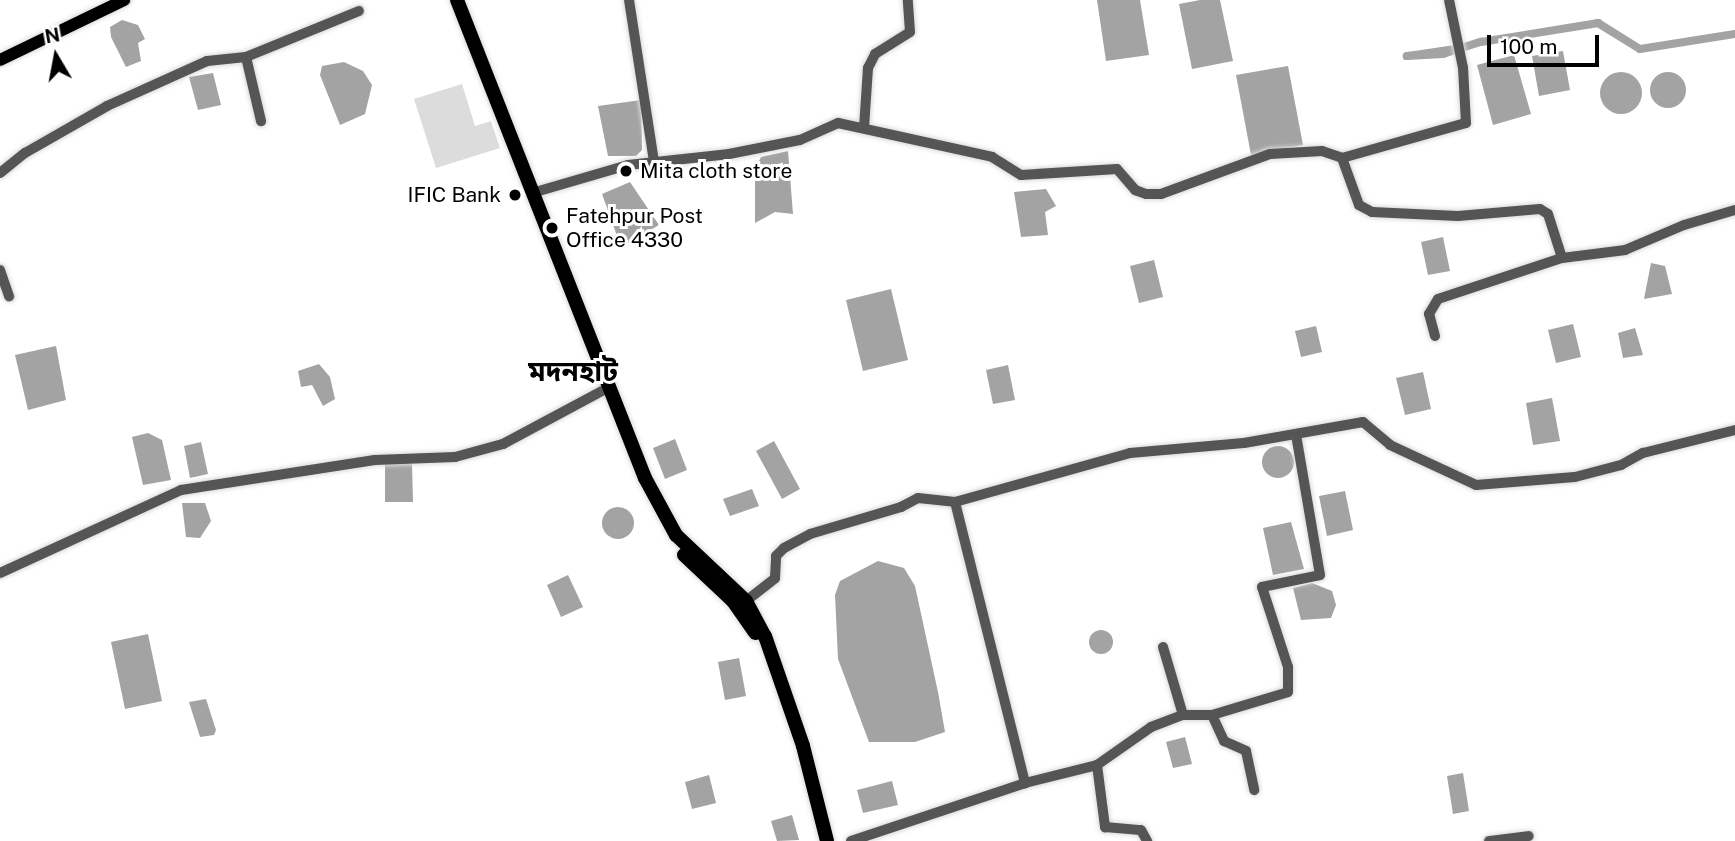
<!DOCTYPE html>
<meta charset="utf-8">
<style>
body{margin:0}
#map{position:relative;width:1735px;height:841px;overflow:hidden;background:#fff;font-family:"Public Sans","Noto Sans Bengali",sans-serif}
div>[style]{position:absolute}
.green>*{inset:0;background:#dcdcdc}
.water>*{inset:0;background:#a3a3a3}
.round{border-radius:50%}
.canal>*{height:8px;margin:-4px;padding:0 4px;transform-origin:4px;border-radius:4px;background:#a3a3a3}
.roads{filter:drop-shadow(0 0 2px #dbdbdb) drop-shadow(0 0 2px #dbdbdb)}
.minor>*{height:10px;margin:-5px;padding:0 5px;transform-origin:5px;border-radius:5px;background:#555}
.major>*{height:12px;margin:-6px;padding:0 6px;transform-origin:6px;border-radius:6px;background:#000}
.highway>*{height:14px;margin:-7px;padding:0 7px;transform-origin:7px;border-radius:7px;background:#000}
.dots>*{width:19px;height:19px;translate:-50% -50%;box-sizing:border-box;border:4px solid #fff;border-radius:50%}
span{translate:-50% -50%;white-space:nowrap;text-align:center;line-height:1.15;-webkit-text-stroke:6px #fff;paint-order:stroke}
.poi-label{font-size:21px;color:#000}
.left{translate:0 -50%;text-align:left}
.right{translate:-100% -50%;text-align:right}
.district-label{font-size:28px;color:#000;font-weight:700}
.north{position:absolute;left:21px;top:21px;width:70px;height:70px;-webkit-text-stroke:5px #fff;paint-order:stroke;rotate:350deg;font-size:19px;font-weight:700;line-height:28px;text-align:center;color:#000}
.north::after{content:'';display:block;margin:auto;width:24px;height:32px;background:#000;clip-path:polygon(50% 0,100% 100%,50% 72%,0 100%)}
.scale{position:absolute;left:1487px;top:35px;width:112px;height:32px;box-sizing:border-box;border:4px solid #000;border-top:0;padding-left:9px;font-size:21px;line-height:24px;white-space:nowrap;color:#000;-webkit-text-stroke:5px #fff;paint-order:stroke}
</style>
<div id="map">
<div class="green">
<div style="clip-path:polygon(462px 84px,475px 126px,491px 121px,500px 148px,436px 168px,414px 99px)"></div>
</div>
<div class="water">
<div style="clip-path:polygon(1097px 0,1140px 0,1149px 55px,1106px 61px)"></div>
<div style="clip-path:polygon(1200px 0,1220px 0,1233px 61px,1192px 69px,1179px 4px)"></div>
<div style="clip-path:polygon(122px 20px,138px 25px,145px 39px,138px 43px,141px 61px,126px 67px,111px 37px,110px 27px)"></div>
<div style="clip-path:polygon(1563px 51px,1570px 90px,1539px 96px,1532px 56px)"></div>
<div style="clip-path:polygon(1514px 55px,1531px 114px,1493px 125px,1477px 65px)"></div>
<div style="clip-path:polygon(344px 62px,363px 71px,372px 85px,365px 114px,340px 125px,320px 75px,322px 66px)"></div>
<div style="clip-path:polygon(1288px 66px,1303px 145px,1251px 155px,1236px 75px)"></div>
<div class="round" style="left:1600px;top:72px;width:42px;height:42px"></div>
<div class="round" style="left:1650px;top:72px;width:36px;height:36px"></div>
<div style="clip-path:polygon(213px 73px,221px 105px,198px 110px,189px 77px)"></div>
<div style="clip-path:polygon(641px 100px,642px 150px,636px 156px,608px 156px,598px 106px)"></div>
<div style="clip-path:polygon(788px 151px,793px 214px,775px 212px,755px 223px,755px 169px,761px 157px)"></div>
<div style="clip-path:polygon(630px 182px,659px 225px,621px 247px,602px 194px)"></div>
<div style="clip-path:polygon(1046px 189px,1056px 206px,1045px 212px,1048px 235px,1021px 237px,1014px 192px)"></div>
<div style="clip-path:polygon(1443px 237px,1450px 271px,1428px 275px,1421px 242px)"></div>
<div style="clip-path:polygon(1154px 260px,1163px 297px,1139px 303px,1130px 266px)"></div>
<div style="clip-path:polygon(1651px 263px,1665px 266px,1672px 294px,1644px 299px)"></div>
<div style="clip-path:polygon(891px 289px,908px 360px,863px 371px,846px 300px)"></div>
<div style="clip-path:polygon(1573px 324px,1581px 357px,1556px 363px,1548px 330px)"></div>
<div style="clip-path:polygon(1316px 326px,1322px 352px,1301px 357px,1295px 331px)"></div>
<div style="clip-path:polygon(1635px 328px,1643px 355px,1623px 358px,1618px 333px)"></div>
<div style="clip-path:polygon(56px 346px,66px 400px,28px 410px,15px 355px)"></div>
<div style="clip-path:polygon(319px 364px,330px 377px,335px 399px,323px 406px,312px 385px,301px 387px,298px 371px)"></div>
<div style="clip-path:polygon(1008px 365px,1015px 400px,993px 404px,986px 370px)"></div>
<div style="clip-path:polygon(1423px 372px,1431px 409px,1405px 415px,1396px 378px)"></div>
<div style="clip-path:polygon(1552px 398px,1560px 441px,1533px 445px,1526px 403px)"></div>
<div style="clip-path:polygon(148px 433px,162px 440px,171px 480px,143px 485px,132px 437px)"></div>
<div style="clip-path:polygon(675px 439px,687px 470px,665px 479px,653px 448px)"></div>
<div style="clip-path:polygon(774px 441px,800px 489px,782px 499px,756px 451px)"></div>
<div style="clip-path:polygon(201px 442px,208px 474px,190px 478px,184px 446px)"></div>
<div class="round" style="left:1262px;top:446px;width:32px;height:32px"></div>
<div style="clip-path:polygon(412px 463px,413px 502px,385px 502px,385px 464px)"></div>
<div style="clip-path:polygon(752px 489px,759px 506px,730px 516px,723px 499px)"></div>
<div style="clip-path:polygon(1345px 491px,1353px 530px,1327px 536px,1319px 496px)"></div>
<div style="clip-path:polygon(182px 503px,205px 503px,211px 521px,200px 538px,186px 537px)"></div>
<div class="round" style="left:602px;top:507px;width:32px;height:32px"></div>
<div style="clip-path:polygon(1291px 522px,1304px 569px,1273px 575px,1263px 528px)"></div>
<div style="clip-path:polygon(878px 561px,904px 568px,915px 586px,938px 692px,945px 732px,915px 742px,869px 742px,838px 659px,835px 595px,840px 581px)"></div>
<div style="clip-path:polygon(568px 575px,583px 607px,561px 617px,547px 585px)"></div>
<div style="clip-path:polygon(1312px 583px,1332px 591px,1336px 605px,1331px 618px,1301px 620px,1293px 588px)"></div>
<div class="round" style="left:1089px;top:630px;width:24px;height:24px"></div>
<div style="clip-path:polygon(148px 634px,162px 701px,125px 709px,111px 642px)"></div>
<div style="clip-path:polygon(739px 658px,746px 696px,725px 700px,718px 662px)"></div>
<div style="clip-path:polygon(206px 699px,216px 730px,214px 735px,200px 737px,189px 702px)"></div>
<div style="clip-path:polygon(1185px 737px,1192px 764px,1173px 768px,1166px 742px)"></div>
<div style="clip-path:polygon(1463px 773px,1469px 811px,1453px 814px,1447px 776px)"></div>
<div style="clip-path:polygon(709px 775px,716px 803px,692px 809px,685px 782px)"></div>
<div style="clip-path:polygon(892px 781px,898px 805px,863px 813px,857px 790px)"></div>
<div style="clip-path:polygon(792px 815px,799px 840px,777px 841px,771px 821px)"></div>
</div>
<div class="canal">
<div style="left:1462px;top:48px;width:56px;rotate:171.7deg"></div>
<div style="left:1407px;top:56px;width:36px;rotate:-3deg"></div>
<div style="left:1443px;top:54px;width:40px;rotate:-18deg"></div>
<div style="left:1481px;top:42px;width:119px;rotate:-9.2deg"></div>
<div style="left:1598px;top:23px;width:49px;rotate:31.8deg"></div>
<div style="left:1640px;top:49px;width:96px;rotate:-9deg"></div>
</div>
<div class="roads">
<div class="minor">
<div style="left:629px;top:0;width:164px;rotate:81.2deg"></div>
<div style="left:246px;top:57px;width:122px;rotate:-22.2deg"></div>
<div style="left:864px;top:128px;width:60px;rotate:-86.2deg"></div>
<div style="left:868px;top:68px;width:16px;rotate:-63deg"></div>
<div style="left:875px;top:54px;width:41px;rotate:-32.2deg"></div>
<div style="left:910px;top:32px;width:32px;rotate:-94deg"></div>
<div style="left:1342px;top:158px;width:129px;rotate:-15.8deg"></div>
<div style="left:1466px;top:123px;width:55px;rotate:-93.1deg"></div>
<div style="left:1463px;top:68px;width:69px;rotate:-101.6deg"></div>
<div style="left:0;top:173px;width:32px;rotate:-39deg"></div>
<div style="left:25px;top:153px;width:95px;rotate:-29.8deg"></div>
<div style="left:107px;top:106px;width:110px;rotate:-24.2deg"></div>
<div style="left:207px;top:61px;width:39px;rotate:-6deg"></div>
<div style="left:246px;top:57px;width:66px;rotate:76.8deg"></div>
<div style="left:532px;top:193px;width:100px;rotate:-16.3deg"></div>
<div style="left:628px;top:165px;width:102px;rotate:-6.2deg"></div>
<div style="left:729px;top:154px;width:72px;rotate:-11.2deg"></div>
<div style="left:800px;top:140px;width:42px;rotate:-24.1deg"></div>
<div style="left:838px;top:123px;width:158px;rotate:12.4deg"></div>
<div style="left:992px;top:157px;width:34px;rotate:32deg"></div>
<div style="left:1021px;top:175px;width:96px;rotate:-3.6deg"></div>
<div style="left:1117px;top:169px;width:28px;rotate:49deg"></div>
<div style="left:1135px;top:190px;width:12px;rotate:20deg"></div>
<div style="left:1146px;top:194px;width:15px"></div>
<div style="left:1161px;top:194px;width:116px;rotate:-20.2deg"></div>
<div style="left:1270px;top:154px;width:52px;rotate:-3.3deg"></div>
<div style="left:1322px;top:151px;width:21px;rotate:19deg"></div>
<div style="left:1342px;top:158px;width:50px;rotate:70.1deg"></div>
<div style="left:1359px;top:205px;width:15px;rotate:28deg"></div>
<div style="left:1372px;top:212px;width:86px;rotate:2.7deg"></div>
<div style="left:1458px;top:216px;width:82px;rotate:-4.9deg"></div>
<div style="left:1540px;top:209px;width:9px;rotate:32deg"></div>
<div style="left:1548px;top:214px;width:46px;rotate:72.3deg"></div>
<div style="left:1562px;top:258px;width:64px;rotate:-7.2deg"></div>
<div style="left:1625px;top:250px;width:64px;rotate:-23deg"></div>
<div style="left:1684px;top:225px;width:53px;rotate:-16.4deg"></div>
<div style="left:0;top:270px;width:28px;rotate:71deg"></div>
<div style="left:1435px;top:336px;width:23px;rotate:-105deg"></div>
<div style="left:1429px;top:314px;width:17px;rotate:-59deg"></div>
<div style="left:1438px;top:299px;width:131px;rotate:-18.3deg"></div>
<div style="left:955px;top:502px;width:290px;rotate:76deg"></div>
<div style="left:0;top:573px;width:199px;rotate:-24.6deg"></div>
<div style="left:181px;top:490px;width:196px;rotate:-8.8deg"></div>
<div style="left:375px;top:460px;width:80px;rotate:-2.1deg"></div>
<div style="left:455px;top:457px;width:50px;rotate:-15.2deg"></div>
<div style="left:503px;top:444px;width:112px;rotate:-28.2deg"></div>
<div style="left:746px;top:601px;width:37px;rotate:-38deg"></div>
<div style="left:775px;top:578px;width:22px;rotate:-87deg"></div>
<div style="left:776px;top:556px;width:11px;rotate:-45deg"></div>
<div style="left:784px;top:548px;width:30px;rotate:-28deg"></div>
<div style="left:810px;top:534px;width:95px;rotate:-16.5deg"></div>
<div style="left:901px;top:507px;width:19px;rotate:-28deg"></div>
<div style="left:918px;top:498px;width:37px;rotate:6deg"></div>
<div style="left:955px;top:502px;width:182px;rotate:-15.6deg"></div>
<div style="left:1130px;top:453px;width:114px;rotate:-5deg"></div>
<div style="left:1244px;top:443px;width:121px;rotate:-10deg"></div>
<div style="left:1363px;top:422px;width:35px;rotate:40deg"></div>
<div style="left:1390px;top:445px;width:95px;rotate:24.9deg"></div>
<div style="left:1476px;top:485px;width:99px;rotate:-4.6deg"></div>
<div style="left:1575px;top:477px;width:48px;rotate:-14.6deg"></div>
<div style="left:1621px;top:465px;width:25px;rotate:-29deg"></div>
<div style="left:1643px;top:453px;width:95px;rotate:-14deg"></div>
<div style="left:1163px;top:647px;width:71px;rotate:73.6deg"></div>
<div style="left:1183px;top:715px;width:29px"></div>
<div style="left:1212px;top:715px;width:79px;rotate:-16.8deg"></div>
<div style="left:1288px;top:692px;width:25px;rotate:-90deg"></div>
<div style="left:1288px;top:667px;width:84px;rotate:-108deg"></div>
<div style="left:1262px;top:587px;width:59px;rotate:-11.7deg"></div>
<div style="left:1320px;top:575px;width:143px;rotate:-99.7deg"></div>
<div style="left:1212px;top:715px;width:29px;rotate:65deg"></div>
<div style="left:1224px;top:741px;width:24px;rotate:24deg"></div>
<div style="left:1246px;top:751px;width:40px;rotate:78deg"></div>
<div style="left:1097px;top:765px;width:63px;rotate:82.6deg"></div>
<div style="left:1105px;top:827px;width:36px;rotate:5deg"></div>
<div style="left:1141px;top:830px;width:13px;rotate:61deg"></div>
<div style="left:851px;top:841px;width:183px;rotate:-18.4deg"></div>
<div style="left:1025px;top:783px;width:74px;rotate:-14deg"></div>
<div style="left:1097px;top:765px;width:66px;rotate:-35.1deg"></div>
<div style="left:1151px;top:727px;width:34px;rotate:-21deg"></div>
<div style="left:1489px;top:841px;width:40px;rotate:-7.1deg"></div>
</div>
<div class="major">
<div style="left:0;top:60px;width:138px;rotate:-25.8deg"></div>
</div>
<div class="highway">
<div style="left:457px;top:0;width:514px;rotate:68.53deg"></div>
<div style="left:645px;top:478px;width:65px;rotate:61.5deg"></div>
<div style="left:676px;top:535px;width:96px;rotate:43.3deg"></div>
<div style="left:746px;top:601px;width:40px;rotate:62deg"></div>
<div style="left:765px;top:636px;width:116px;rotate:70.9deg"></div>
<div style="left:803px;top:746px;width:98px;rotate:75.8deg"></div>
<div style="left:684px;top:555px;width:67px;rotate:43.2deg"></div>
<div style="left:733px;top:601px;width:39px;rotate:55deg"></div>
</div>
</div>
<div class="dots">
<div style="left:626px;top:171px;background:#000"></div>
<div style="left:515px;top:195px;background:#000"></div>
<div style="left:552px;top:228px;background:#000"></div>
</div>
<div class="poi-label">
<span class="left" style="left:640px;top:171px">Mita cloth store</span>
<span class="right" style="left:501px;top:195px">IFIC Bank</span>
<span class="left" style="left:566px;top:228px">Fatehpur Post<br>Office 4330</span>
</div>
<div class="district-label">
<span style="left:573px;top:371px">মদনহাট</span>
</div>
<div class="north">N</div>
<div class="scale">100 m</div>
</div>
